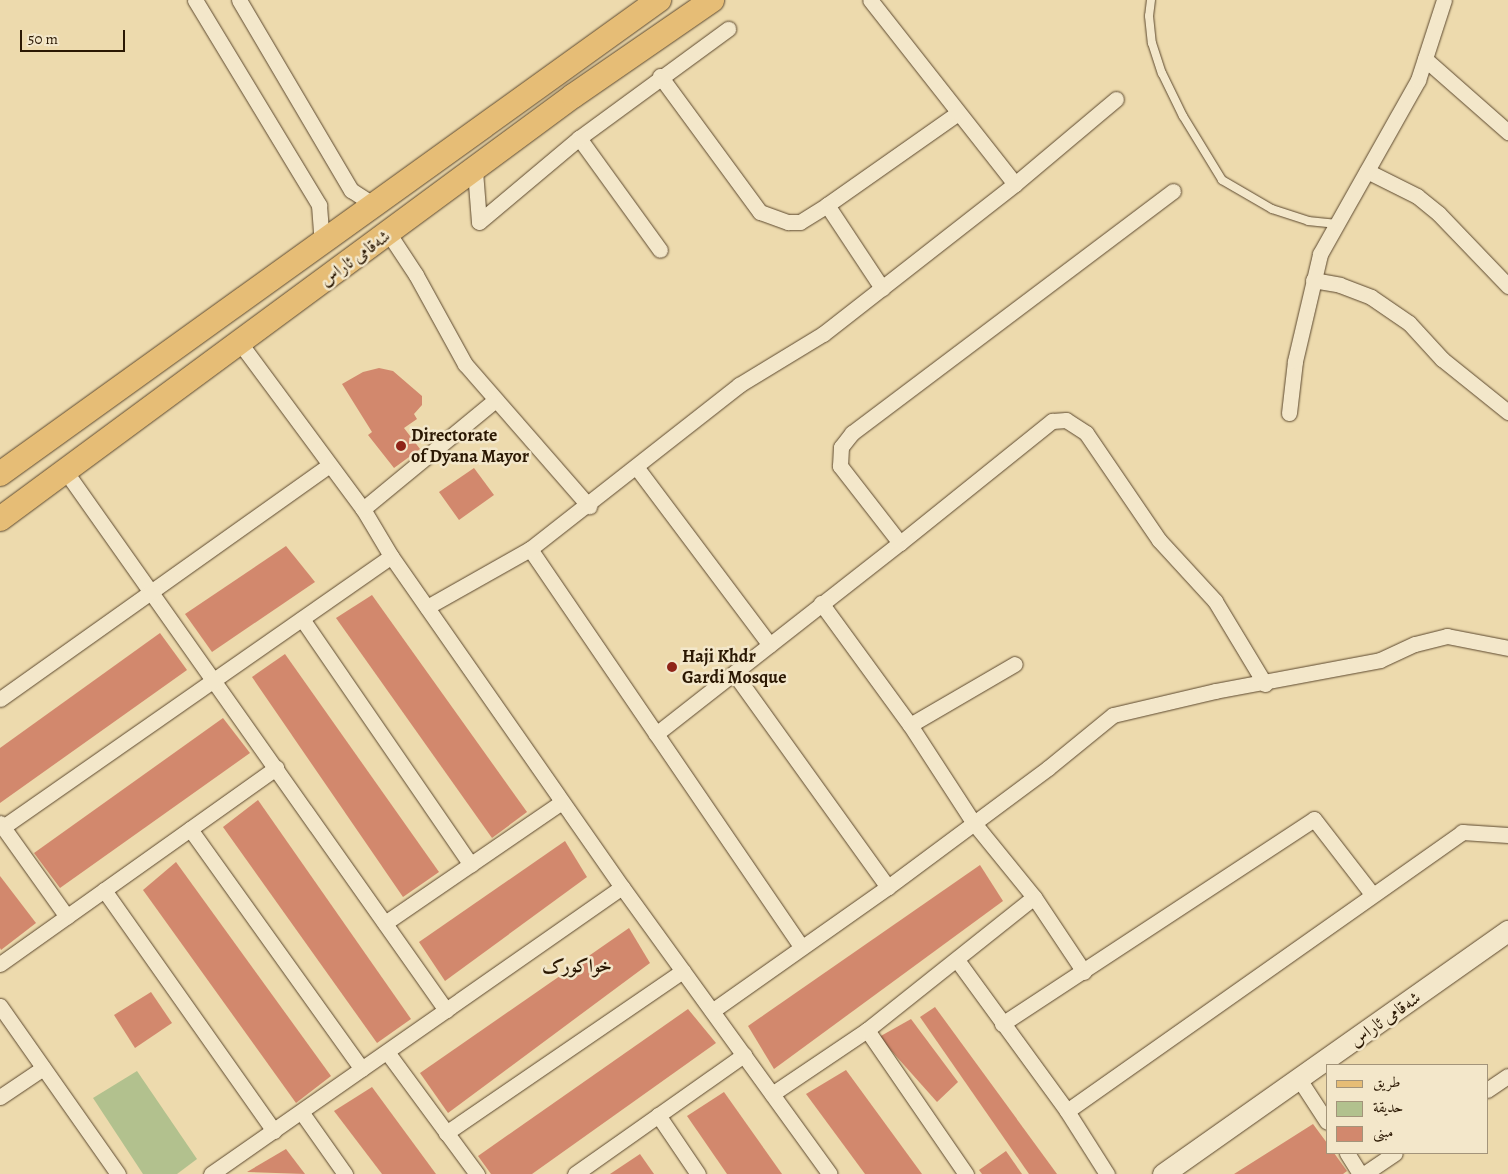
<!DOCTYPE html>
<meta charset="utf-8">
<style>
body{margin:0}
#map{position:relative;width:1508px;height:1174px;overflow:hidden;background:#eddaad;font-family:Alegreya,Amiri,serif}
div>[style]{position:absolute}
.green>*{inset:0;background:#b2c18e}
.building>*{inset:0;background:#d2886d}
.roads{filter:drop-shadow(0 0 1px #5c482e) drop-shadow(0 0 1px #5c482e)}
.lane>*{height:8px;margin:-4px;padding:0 4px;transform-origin:4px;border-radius:4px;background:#f3e7ca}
.street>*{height:15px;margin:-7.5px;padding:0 7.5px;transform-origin:7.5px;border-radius:7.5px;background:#f3e7ca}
.secondary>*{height:21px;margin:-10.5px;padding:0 10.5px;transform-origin:10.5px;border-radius:10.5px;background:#f3e7ca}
.primary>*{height:24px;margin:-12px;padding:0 12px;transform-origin:12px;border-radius:12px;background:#e6bd76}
.dots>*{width:14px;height:14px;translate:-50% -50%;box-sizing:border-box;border:2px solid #f3e7ca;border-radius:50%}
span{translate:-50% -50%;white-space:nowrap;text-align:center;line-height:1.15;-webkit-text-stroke:5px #f3e7ca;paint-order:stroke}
.street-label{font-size:18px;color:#2b1803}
.poi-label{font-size:18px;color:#2b1803;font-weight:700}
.left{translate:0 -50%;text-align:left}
.neighbourhood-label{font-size:19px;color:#2b1803;font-weight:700}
.legend{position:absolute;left:1326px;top:1064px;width:162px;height:90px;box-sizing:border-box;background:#f3e7ca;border:1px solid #a3947a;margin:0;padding:6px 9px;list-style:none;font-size:15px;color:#2b1803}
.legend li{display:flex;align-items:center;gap:10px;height:25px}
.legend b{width:25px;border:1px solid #a3947a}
.scale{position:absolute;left:20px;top:30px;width:105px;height:22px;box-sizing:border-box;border:2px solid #2b1803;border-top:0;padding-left:6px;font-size:15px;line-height:18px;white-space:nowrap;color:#2b1803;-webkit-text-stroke:4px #f3e7ca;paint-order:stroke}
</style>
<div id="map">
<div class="green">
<div style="clip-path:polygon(137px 1071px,197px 1159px,177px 1174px,143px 1174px,93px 1098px)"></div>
</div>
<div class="building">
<div style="clip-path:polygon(379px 368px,393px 371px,422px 396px,422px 405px,414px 414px,417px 419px,404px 428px,420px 449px,394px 468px,368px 435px,372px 432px,342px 384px,363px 372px)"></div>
<div style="clip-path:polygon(474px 468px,494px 495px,459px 520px,439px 492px)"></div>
<div style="clip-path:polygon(286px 546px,315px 582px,212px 652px,185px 614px)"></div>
<div style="clip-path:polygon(372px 595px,527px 812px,492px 838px,336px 618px)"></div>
<div style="clip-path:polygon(160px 633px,187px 670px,0 803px,0 748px)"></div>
<div style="clip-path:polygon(285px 654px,439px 872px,403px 897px,252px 677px)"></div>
<div style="clip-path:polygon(223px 718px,250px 753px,60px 888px,34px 853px)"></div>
<div style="clip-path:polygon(258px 800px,411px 1019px,377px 1043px,223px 827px)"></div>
<div style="clip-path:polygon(565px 841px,587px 877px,445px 981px,419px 942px)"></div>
<div style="clip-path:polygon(176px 862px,331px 1076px,296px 1103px,143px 890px)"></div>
<div style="clip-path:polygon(980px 865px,1003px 901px,774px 1069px,748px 1026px)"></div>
<div style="clip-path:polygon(0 876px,36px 923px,1px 950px,0 948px)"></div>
<div style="clip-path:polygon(629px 928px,650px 963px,448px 1113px,420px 1073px)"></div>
<div style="clip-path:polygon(151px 992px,172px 1023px,135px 1048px,114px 1015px)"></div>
<div style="clip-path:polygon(935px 1007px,1057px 1174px,1029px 1174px,920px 1017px)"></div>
<div style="clip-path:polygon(688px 1009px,716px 1043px,532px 1174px,491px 1174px,478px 1156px)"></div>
<div style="clip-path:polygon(911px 1019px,958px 1082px,937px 1102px,879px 1037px)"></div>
<div style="clip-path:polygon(846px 1070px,922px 1174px,865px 1174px,806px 1094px)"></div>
<div style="clip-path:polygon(372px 1087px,436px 1174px,382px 1174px,334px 1111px)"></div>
<div style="clip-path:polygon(724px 1092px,782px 1174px,727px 1174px,687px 1116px)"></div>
<div style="clip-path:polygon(1313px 1124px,1327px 1143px,1327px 1153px,1334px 1153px,1347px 1171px,1343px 1174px,1234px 1174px)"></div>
<div style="clip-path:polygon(286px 1149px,305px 1174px,247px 1172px)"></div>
<div style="clip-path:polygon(1006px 1151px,1022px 1174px,982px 1174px,979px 1170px)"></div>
<div style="clip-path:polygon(640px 1154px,654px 1174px,610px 1174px)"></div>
</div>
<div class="roads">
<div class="lane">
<div style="left:1151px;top:0;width:16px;rotate:97deg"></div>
<div style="left:1149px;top:16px;width:27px;rotate:84deg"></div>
<div style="left:1152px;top:43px;width:32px;rotate:72deg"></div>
<div style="left:1162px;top:73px;width:48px;rotate:64deg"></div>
<div style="left:1183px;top:116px;width:75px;rotate:58.6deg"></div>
<div style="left:1222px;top:180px;width:58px;rotate:30.1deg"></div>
<div style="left:1272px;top:209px;width:38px;rotate:18deg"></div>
<div style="left:1308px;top:221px;width:27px;rotate:6deg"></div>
</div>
<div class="street">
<div style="left:195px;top:0;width:240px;rotate:58.8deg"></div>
<div style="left:319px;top:205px;width:40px;rotate:85.7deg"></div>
<div style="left:239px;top:0;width:221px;rotate:59.5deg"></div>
<div style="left:351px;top:190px;width:30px;rotate:33deg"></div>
<div style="left:1425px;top:59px;width:111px;rotate:41.3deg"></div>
<div style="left:660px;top:76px;width:169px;rotate:53.7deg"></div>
<div style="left:760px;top:212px;width:30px;rotate:20deg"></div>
<div style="left:788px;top:222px;width:12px"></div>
<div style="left:800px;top:222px;width:32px;rotate:-32deg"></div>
<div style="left:827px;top:205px;width:160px;rotate:-35.1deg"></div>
<div style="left:579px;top:138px;width:138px;rotate:54.1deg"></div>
<div style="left:475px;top:171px;width:51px;rotate:85.5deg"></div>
<div style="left:1367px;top:171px;width:56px;rotate:26.6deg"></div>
<div style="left:1417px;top:196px;width:28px;rotate:39deg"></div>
<div style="left:1439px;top:214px;width:100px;rotate:46.2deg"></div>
<div style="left:1015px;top:184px;width:132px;rotate:-40.1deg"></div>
<div style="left:827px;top:205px;width:100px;rotate:56.5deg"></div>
<div style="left:479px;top:222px;width:131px;rotate:-40deg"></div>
<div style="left:579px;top:138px;width:185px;rotate:-36.2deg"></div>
<div style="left:389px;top:234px;width:49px;rotate:56.6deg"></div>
<div style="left:416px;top:275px;width:102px;rotate:61.2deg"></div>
<div style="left:465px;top:364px;width:189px;rotate:48.9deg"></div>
<div style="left:1313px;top:280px;width:27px;rotate:10deg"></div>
<div style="left:1340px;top:285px;width:33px;rotate:21deg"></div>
<div style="left:1371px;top:297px;width:46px;rotate:34.4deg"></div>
<div style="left:1409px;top:323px;width:49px;rotate:47.5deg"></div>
<div style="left:1442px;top:359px;width:85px;rotate:38.8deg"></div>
<div style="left:240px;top:343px;width:207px;rotate:53.5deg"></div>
<div style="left:363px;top:509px;width:55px;rotate:59.2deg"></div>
<div style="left:391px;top:556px;width:404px;rotate:55.1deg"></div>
<div style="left:622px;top:887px;width:354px;rotate:54.1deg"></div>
<div style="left:1289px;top:413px;width:52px;rotate:-83.4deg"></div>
<div style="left:1295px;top:361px;width:110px;rotate:-76.8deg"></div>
<div style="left:1320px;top:254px;width:200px;rotate:-60.6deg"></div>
<div style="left:1418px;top:80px;width:84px;rotate:-72deg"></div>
<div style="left:637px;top:468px;width:221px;rotate:53.1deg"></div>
<div style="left:66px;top:472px;width:659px;rotate:54.77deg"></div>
<div style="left:363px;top:509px;width:170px;rotate:-39.5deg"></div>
<div style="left:900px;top:543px;width:195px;rotate:-38.8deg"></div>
<div style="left:1052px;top:421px;width:14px;rotate:-4deg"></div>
<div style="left:1066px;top:420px;width:24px;rotate:33deg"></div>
<div style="left:1086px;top:433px;width:130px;rotate:55.7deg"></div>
<div style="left:1159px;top:540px;width:83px;rotate:47.4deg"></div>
<div style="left:1215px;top:601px;width:97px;rotate:58.9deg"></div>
<div style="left:530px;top:549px;width:482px;rotate:55.7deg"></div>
<div style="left:821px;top:603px;width:151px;rotate:53.9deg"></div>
<div style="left:910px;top:725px;width:116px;rotate:57deg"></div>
<div style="left:973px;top:822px;width:97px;rotate:50.9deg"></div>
<div style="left:1034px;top:897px;width:90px;rotate:56.3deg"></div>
<div style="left:427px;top:607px;width:118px;rotate:-29.4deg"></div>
<div style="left:530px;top:549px;width:266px;rotate:-38.1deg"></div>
<div style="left:739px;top:385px;width:98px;rotate:-31.3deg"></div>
<div style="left:823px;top:334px;width:244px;rotate:-38deg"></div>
<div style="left:1015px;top:184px;width:234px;rotate:-128.2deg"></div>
<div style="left:302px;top:619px;width:298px;rotate:55.5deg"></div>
<div style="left:734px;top:673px;width:264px;rotate:54.3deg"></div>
<div style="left:0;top:699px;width:402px;rotate:-35.4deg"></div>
<div style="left:910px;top:725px;width:121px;rotate:-30.2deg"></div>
<div style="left:656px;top:734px;width:310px;rotate:-38.1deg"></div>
<div style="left:900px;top:543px;width:98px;rotate:-127.9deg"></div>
<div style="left:840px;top:466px;width:19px;rotate:-87deg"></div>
<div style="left:841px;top:447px;width:18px;rotate:-52deg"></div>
<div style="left:852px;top:433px;width:402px;rotate:-37deg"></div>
<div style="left:0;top:823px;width:115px;rotate:54.5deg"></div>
<div style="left:3px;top:827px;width:473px;rotate:-34.9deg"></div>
<div style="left:190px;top:829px;width:295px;rotate:54.4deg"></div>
<div style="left:104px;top:890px;width:295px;rotate:54.8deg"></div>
<div style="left:385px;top:923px;width:214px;rotate:-34.4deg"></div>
<div style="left:957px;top:960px;width:187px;rotate:53.9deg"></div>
<div style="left:1067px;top:1111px;width:75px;rotate:57.6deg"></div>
<div style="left:0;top:964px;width:339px;rotate:-35.4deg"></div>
<div style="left:0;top:1006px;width:205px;rotate:54.9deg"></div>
<div style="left:712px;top:1011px;width:215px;rotate:-35.2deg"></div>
<div style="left:888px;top:887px;width:199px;rotate:-36.6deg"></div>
<div style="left:1048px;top:768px;width:84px;rotate:-39.2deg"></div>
<div style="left:1113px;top:715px;width:105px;rotate:-13.2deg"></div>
<div style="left:1215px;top:691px;width:168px;rotate:-10.6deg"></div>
<div style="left:1380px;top:660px;width:38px;rotate:-25deg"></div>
<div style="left:1415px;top:644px;width:33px;rotate:-14deg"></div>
<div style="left:1447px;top:636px;width:62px;rotate:11.1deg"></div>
<div style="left:1002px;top:1024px;width:373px;rotate:-33.3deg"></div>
<div style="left:1314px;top:819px;width:95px;rotate:52.3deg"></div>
<div style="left:867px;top:1030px;width:175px;rotate:55.5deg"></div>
<div style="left:387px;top:1052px;width:152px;rotate:53.6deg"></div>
<div style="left:1299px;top:1079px;width:51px;rotate:56.9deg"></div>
<div style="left:1487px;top:1090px;width:25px;rotate:-34deg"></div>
<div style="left:772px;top:1094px;width:115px;rotate:-34deg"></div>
<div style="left:867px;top:1030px;width:213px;rotate:-38.5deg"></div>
<div style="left:0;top:1097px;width:52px;rotate:-34deg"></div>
<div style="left:1067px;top:1111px;width:484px;rotate:-35.2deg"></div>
<div style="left:1462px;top:832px;width:46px;rotate:3.7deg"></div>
<div style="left:302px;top:1113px;width:75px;rotate:54.8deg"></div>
<div style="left:658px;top:1115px;width:71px;rotate:55.9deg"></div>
<div style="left:446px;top:1133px;width:287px;rotate:-34.4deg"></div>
<div style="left:1347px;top:1153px;width:25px;rotate:58deg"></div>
<div style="left:211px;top:1174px;width:501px;rotate:-34.93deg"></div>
<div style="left:575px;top:1174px;width:207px;rotate:-35.2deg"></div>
<div style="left:1364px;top:1174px;width:37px;rotate:-34deg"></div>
</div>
<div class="secondary">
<div style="left:1163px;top:1174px;width:422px;rotate:-35.2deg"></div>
</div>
<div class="primary">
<div style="left:0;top:474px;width:812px;rotate:-35.73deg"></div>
<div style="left:0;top:519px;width:712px;rotate:-36.44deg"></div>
<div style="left:573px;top:96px;width:169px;rotate:-34.6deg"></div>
</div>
</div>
<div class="dots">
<div style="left:401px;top:446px;background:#8f2418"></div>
<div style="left:672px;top:667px;background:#8f2418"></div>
</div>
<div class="street-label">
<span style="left:355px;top:258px;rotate:-36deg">شەقامی ئاراس</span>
<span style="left:1385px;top:1019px;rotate:-35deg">شەقامی ئاراس</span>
</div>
<div class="poi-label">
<span class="left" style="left:411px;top:446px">Directorate<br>of Dyana Mayor</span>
<span class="left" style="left:682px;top:667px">Haji Khdr<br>Gardi Mosque</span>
</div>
<div class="neighbourhood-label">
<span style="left:577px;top:967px">خواکورک</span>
</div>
<ul class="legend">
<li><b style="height:6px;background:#e6bd76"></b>طريق</li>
<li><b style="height:14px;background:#b2c18e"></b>حديقة</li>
<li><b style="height:14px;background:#d2886d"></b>مبنى</li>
</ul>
<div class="scale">50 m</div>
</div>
